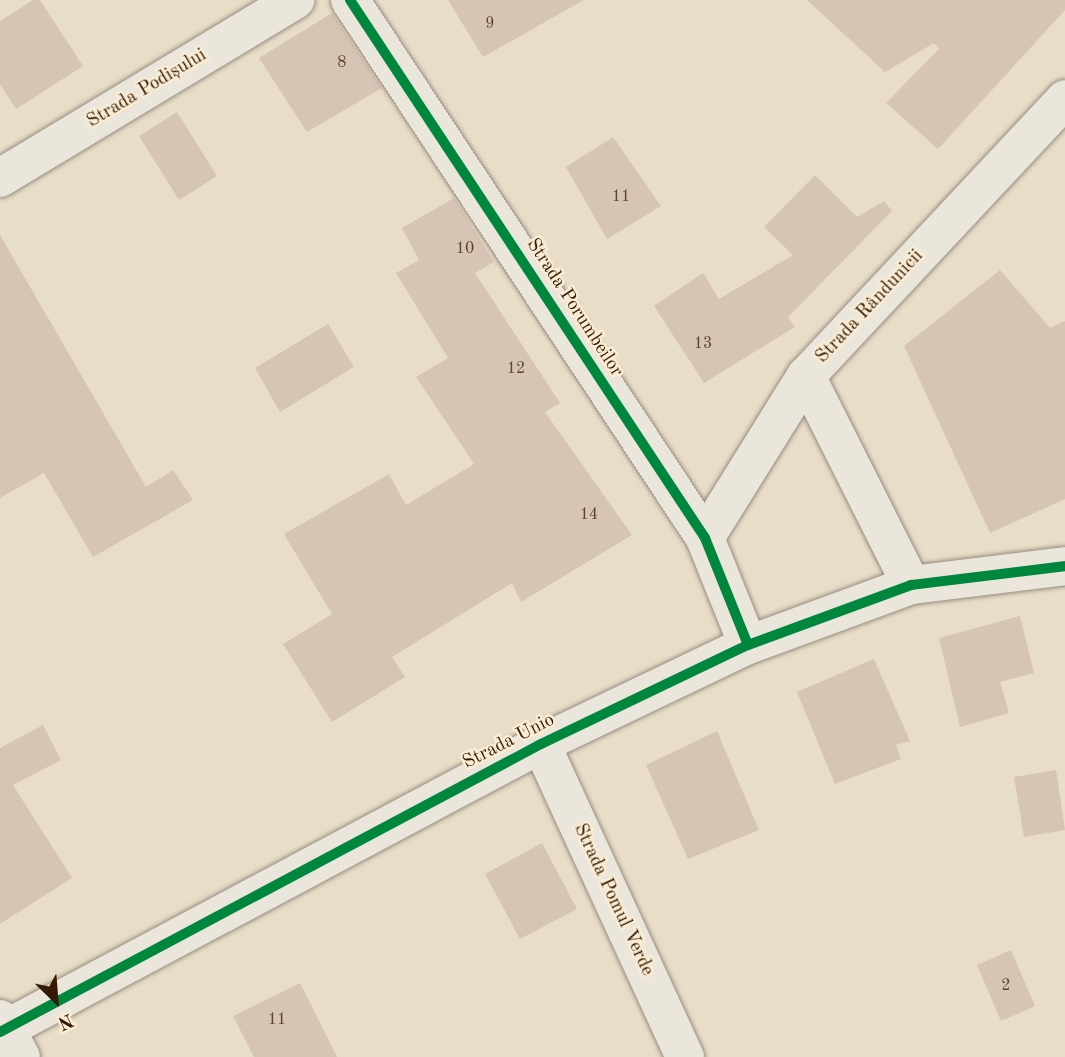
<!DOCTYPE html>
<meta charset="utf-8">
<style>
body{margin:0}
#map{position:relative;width:1065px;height:1057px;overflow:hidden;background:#e8ddc8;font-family:"Old Standard TT",serif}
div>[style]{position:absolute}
.building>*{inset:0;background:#d6c5b4}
.roads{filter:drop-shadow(0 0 2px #978d7f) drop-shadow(0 0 2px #978d7f)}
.minor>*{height:38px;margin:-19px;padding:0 19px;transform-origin:19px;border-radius:19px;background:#ebe6dc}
.cycleway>*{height:10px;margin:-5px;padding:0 5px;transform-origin:5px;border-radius:5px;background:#00873e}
span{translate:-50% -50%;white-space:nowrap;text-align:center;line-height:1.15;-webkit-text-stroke:5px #f8ecd3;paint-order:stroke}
.number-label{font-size:16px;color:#5d4331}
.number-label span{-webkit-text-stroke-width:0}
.street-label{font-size:19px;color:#351805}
.north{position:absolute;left:21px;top:966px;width:70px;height:70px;-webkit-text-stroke:5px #f8ecd3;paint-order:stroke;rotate:155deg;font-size:19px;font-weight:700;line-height:28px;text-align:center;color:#351805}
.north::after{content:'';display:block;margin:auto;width:24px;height:32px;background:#351805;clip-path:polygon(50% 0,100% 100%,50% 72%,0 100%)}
</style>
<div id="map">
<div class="building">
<div style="clip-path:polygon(33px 0,40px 0,83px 66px,16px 109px,0 84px,0 21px)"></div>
<div style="clip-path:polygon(448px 0,584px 0,483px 57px)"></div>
<div style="clip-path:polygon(807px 0,1065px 0,1065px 10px,938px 149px,886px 103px,939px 49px,934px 43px,885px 72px)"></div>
<div style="clip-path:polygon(332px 13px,382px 88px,307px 132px,259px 58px)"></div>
<div style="clip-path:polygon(177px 112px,217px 176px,179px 200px,139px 136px)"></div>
<div style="clip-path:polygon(613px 137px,661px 206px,607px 239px,566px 167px)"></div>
<div style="clip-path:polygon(815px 175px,857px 217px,884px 201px,892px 211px,788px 317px,795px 327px,704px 383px,654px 306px,703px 273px,719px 299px,793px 255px,764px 227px)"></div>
<div style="clip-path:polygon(454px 198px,494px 262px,475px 273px,560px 403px,545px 412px,632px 535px,521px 602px,512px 583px,392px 657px,405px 677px,332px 722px,283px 644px,332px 614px,284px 534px,389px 474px,406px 505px,474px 464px,416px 377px,448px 358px,396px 273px,419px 260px,402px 228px)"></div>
<div style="clip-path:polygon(0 235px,146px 487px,173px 470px,193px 500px,93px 557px,44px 473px,0 498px)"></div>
<div style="clip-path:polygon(1000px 270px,1050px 328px,1065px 321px,1065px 499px,990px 533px,904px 346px)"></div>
<div style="clip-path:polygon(328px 324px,354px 367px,280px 412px,255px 368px)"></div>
<div style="clip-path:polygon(1020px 616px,1034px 673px,1000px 682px,1009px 713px,960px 727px,939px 638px)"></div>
<div style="clip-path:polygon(874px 659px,910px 741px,896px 745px,901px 759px,835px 784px,797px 692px)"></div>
<div style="clip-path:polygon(43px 725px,61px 760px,13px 785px,72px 878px,0 924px,0 748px)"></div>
<div style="clip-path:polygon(717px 731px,759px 830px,688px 859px,646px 765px)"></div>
<div style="clip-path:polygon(1056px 770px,1065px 830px,1024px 837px,1014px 777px)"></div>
<div style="clip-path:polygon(542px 843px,577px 909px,520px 939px,485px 874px)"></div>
<div style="clip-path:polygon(1011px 950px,1035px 1006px,1001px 1021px,977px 965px)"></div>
<div style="clip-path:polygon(300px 983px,337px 1057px,254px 1057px,233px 1016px)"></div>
</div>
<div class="roads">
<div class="minor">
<div style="left:350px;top:0;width:645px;rotate:56.58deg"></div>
<div style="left:705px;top:538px;width:115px;rotate:68.1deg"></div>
<div style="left:0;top:178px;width:345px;rotate:-31.1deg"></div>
<div style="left:806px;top:376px;width:234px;rotate:63.3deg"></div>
<div style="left:705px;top:538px;width:191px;rotate:-58.1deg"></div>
<div style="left:806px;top:376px;width:379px;rotate:-46.9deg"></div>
<div style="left:541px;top:744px;width:345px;rotate:65.3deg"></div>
<div style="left:0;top:1019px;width:43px;rotate:61.1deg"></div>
<div style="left:0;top:1032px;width:613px;rotate:-28.03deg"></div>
<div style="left:541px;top:744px;width:229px;rotate:-25.6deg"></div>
<div style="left:748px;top:645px;width:174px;rotate:-20.2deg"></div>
<div style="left:911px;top:585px;width:155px;rotate:-7deg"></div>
</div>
</div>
<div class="cycleway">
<div style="left:350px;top:0;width:645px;rotate:56.58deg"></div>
<div style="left:705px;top:538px;width:115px;rotate:68.1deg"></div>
<div style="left:0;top:1032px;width:613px;rotate:-28.03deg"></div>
<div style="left:541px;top:744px;width:229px;rotate:-25.6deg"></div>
<div style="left:748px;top:645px;width:174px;rotate:-20.2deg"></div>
<div style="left:911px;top:585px;width:155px;rotate:-7deg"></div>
</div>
<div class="number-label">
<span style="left:490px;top:24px">9</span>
<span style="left:342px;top:63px">8</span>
<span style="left:621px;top:197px">11</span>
<span style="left:465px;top:249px">10</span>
<span style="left:703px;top:344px">13</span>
<span style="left:516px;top:369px">12</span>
<span style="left:589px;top:515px">14</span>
<span style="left:1006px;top:986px">2</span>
<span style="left:277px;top:1020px">11</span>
</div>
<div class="street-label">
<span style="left:147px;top:89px;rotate:-31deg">Strada Podișului</span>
<span style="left:870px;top:307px;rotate:-47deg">Strada Rândunicii</span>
<span style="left:574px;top:308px;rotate:57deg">Strada Porumbeilor</span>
<span style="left:509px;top:742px;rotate:-27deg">Strada Unio</span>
<span style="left:613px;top:900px;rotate:65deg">Strada Pomul Verde</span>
</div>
<div class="north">N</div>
</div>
